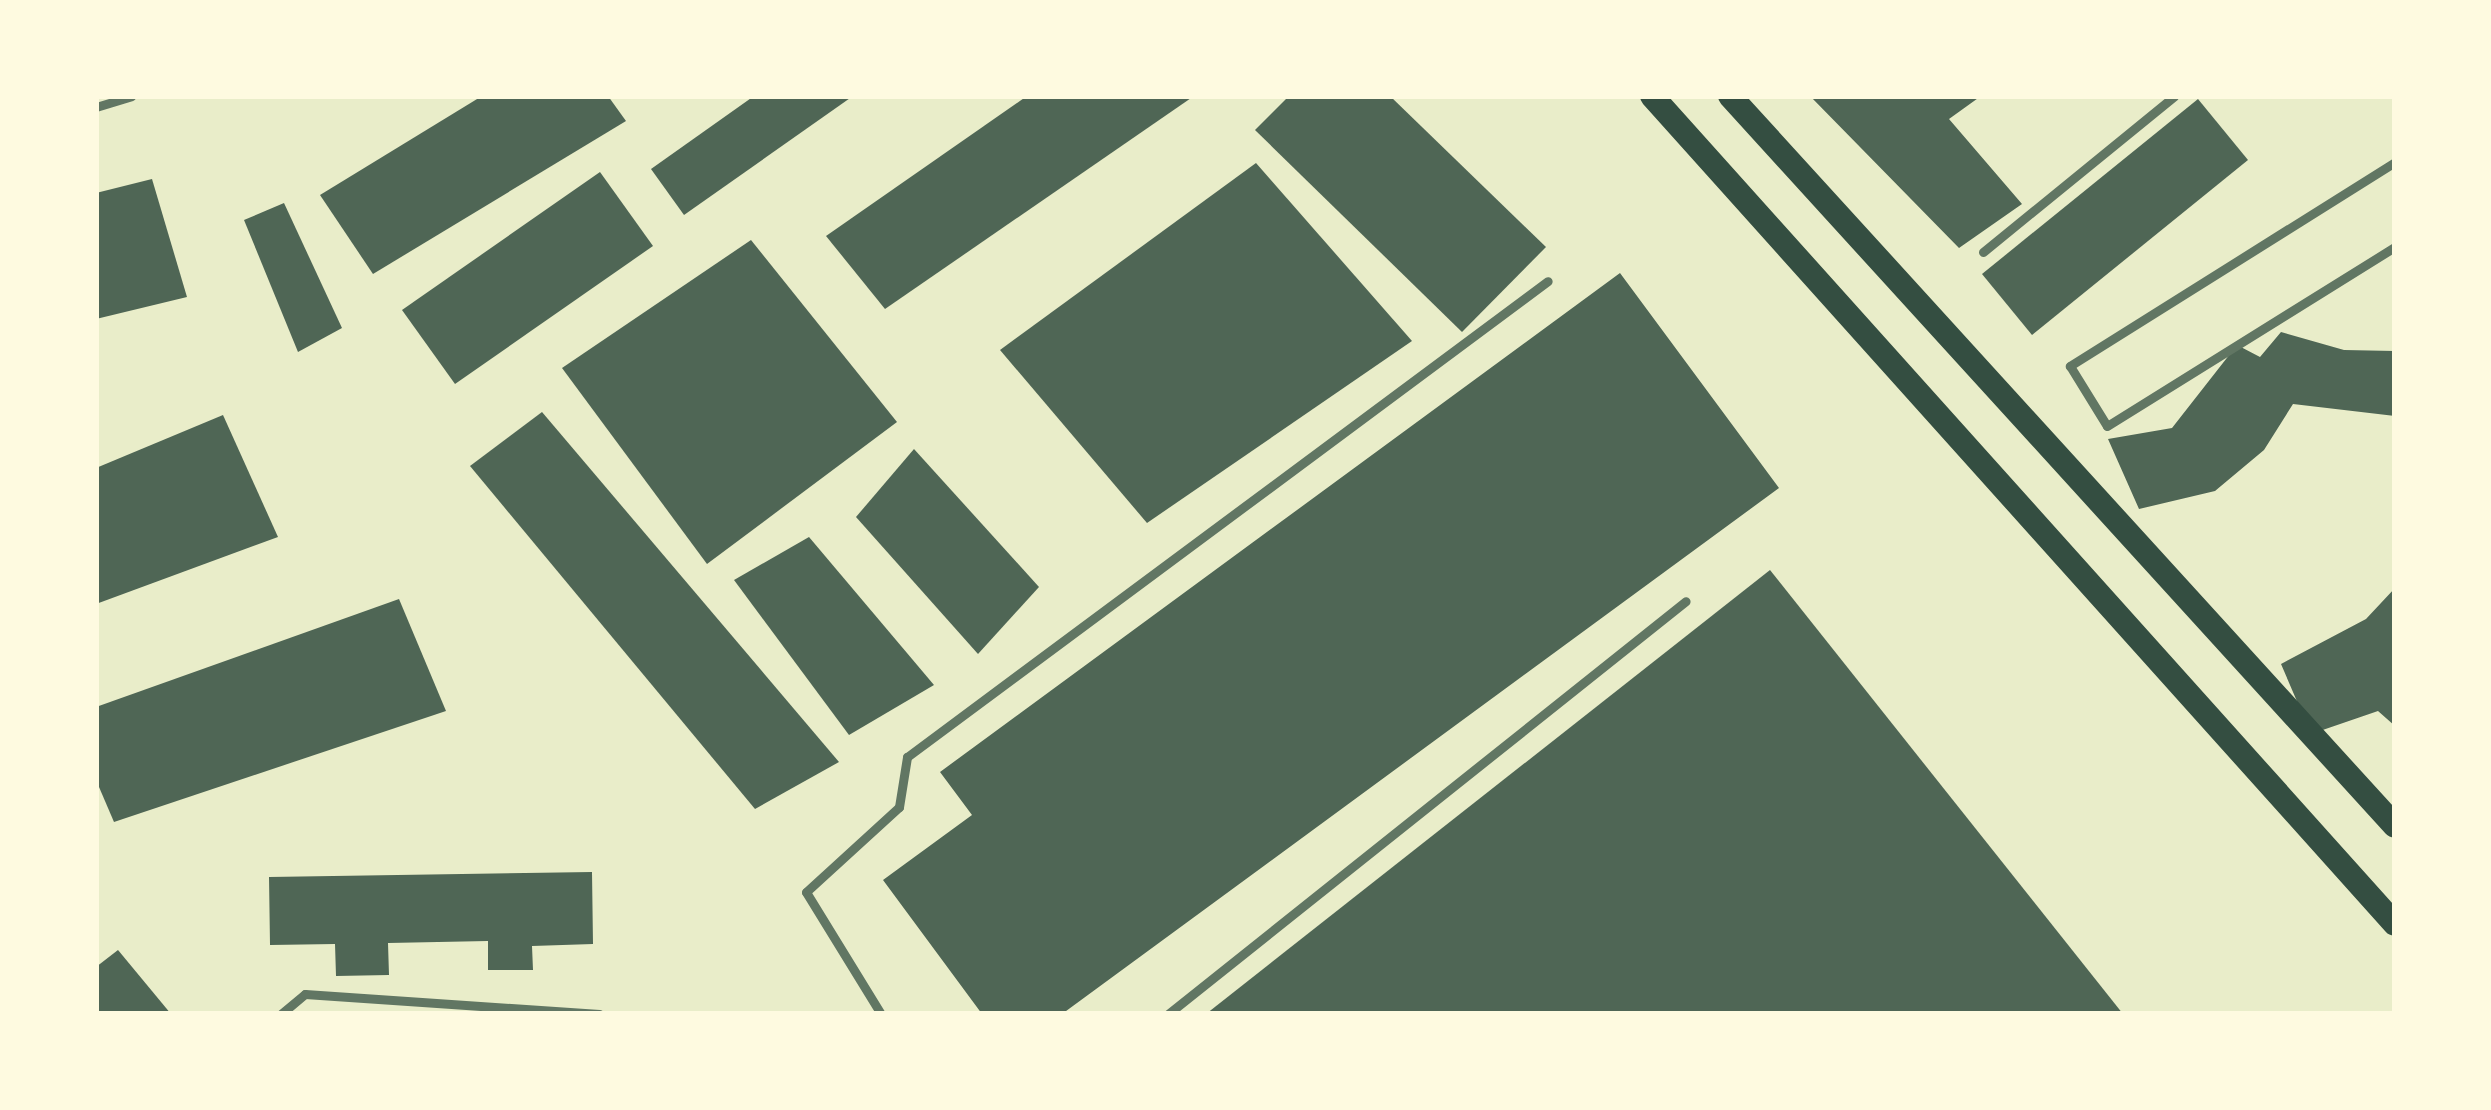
<!DOCTYPE html>
<style>
body{margin:0}
#map{position:relative;width:2491px;height:1110px;overflow:hidden;background:#e9edc9;font-family:Arial,sans-serif}
div>[style]{position:absolute}
.building>*{inset:0;background:#4f6655}
.service>*{height:9px;margin:-4.5px;padding:0 4.5px;transform-origin:4.5px;border-radius:4.5px;background:#617663}
.secondary>*{height:24px;margin:-12px;padding:0 12px;transform-origin:12px;border-radius:12px;background:#344e41}
span{translate:-50% -50%;white-space:nowrap;text-align:center;line-height:1.15;-webkit-text-stroke:9px #fefae0;paint-order:stroke}
.frame{position:absolute;inset:0;border:99px solid #fefae0;pointer-events:none}
</style>
<div id="map">
<div class="building">
<div style="clip-path:polygon(482px 96px,608px 96px,626px 121px,373px 274px,320px 195px)"></div>
<div style="clip-path:polygon(754px 96px,853px 96px,684px 215px,651px 169px)"></div>
<div style="clip-path:polygon(1027px 96px,1194px 96px,885px 309px,826px 236px)"></div>
<div style="clip-path:polygon(1289px 96px,1390px 96px,1546px 247px,1462px 332px,1255px 130px)"></div>
<div style="clip-path:polygon(1810px 96px,1981px 96px,1949px 119px,2022px 204px,1959px 248px)"></div>
<div style="clip-path:polygon(2198px 99px,2248px 160px,2032px 335px,1982px 274px)"></div>
<div style="clip-path:polygon(1256px 163px,1412px 341px,1147px 523px,1000px 350px)"></div>
<div style="clip-path:polygon(600px 172px,653px 246px,455px 384px,402px 310px)"></div>
<div style="clip-path:polygon(152px 179px,187px 297px,96px 319px,96px 193px)"></div>
<div style="clip-path:polygon(284px 203px,342px 328px,298px 352px,244px 220px)"></div>
<div style="clip-path:polygon(751px 240px,897px 422px,707px 564px,562px 368px)"></div>
<div style="clip-path:polygon(1620px 273px,1779px 488px,1062px 1014px,982px 1014px,883px 880px,972px 815px,940px 772px)"></div>
<div style="clip-path:polygon(2281px 332px,2344px 350px,2395px 351px,2395px 416px,2293px 404px,2264px 450px,2215px 491px,2139px 509px,2108px 439px,2172px 428px,2237px 345px,2260px 357px)"></div>
<div style="clip-path:polygon(542px 412px,839px 762px,755px 809px,470px 466px)"></div>
<div style="clip-path:polygon(223px 415px,278px 537px,96px 604px,96px 468px)"></div>
<div style="clip-path:polygon(914px 449px,1039px 587px,978px 654px,856px 517px)"></div>
<div style="clip-path:polygon(809px 537px,934px 685px,849px 735px,734px 580px)"></div>
<div style="clip-path:polygon(1770px 570px,2123px 1014px,1206px 1014px)"></div>
<div style="clip-path:polygon(2395px 588px,2395px 726px,2378px 711px,2311px 734px,2281px 664px,2366px 619px)"></div>
<div style="clip-path:polygon(399px 599px,446px 711px,114px 822px,96px 780px,96px 707px)"></div>
<div style="clip-path:polygon(592px 872px,593px 944px,532px 946px,533px 970px,488px 970px,488px 941px,388px 943px,389px 975px,336px 976px,335px 944px,270px 945px,269px 877px)"></div>
<div style="clip-path:polygon(118px 950px,171px 1014px,96px 1014px,96px 967px)"></div>
</div>
<div class="service">
<div style="left:96px;top:107px;width:37px;rotate:-17deg"></div>
<div style="left:2395px;top:162px;width:384px;rotate:147.9deg"></div>
<div style="left:2070px;top:366px;width:70px;rotate:58.3deg"></div>
<div style="left:2107px;top:426px;width:339px;rotate:-31.9deg"></div>
<div style="left:1983px;top:252px;width:247px;rotate:-39.2deg"></div>
<div style="left:281px;top:1014px;width:31px;rotate:-40deg"></div>
<div style="left:305px;top:994px;width:295px;rotate:3.9deg"></div>
<div style="left:881px;top:1014px;width:143px;rotate:-121.6deg"></div>
<div style="left:806px;top:892px;width:126px;rotate:-42.4deg"></div>
<div style="left:899px;top:807px;width:51px;rotate:-80.9deg"></div>
<div style="left:907px;top:757px;width:798px;rotate:-36.6deg"></div>
<div style="left:1168px;top:1014px;width:662px;rotate:-38.57deg"></div>
</div>
<div class="secondary">
<div style="left:1652px;top:96px;width:1112px;rotate:48.1deg"></div>
<div style="left:1730px;top:96px;width:987px;rotate:47.67deg"></div>
</div>
<div class="frame"></div>
</div>
